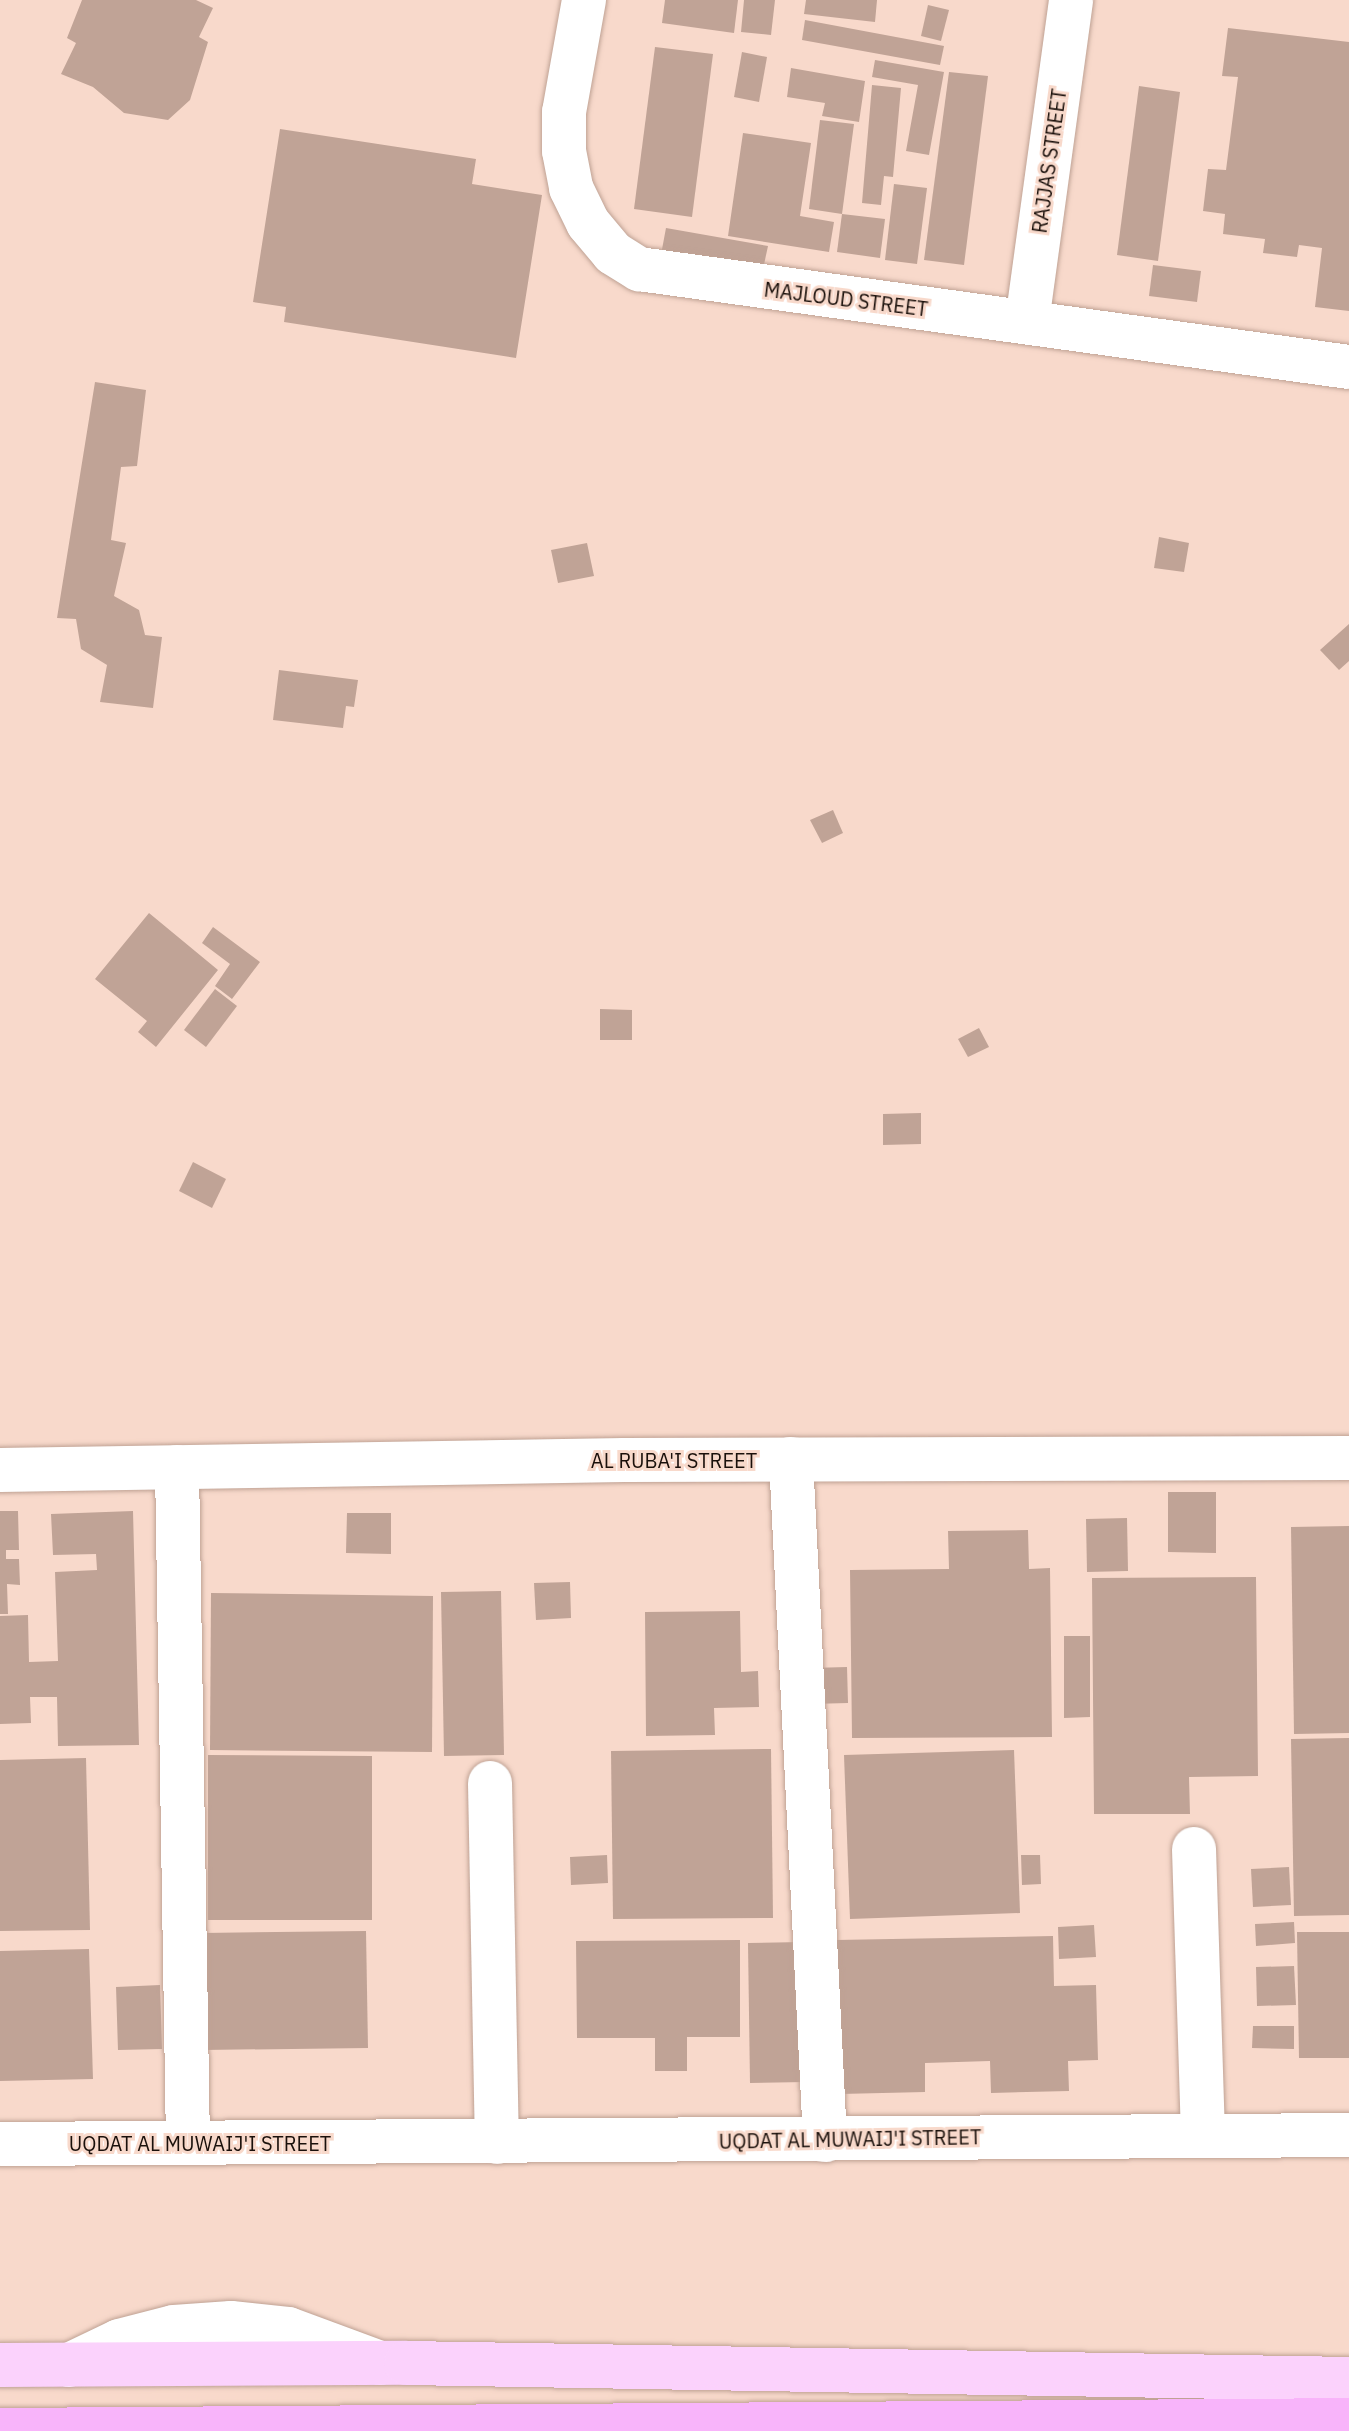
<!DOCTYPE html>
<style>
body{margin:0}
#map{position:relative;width:1349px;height:2431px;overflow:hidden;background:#f8d9cb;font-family:"IBM Plex Sans",sans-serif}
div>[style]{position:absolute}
.building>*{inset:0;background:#c0a396}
.roads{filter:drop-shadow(0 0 2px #bfa294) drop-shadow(0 0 2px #bfa294)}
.minor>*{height:44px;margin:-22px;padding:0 22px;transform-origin:22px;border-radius:22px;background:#fff}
.major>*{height:44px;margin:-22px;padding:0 22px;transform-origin:22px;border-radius:22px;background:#fbd2fc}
.highway>*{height:44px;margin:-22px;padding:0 22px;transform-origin:22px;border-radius:22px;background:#f8b4fa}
span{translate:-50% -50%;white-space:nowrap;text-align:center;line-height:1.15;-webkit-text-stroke:6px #f8d9cb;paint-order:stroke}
.street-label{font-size:20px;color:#1a100b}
</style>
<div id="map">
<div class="building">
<div style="clip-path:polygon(82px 0,196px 0,213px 8px,199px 37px,208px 42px,190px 100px,168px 120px,124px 113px,93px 87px,61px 74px,76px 43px,67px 38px)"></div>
<div style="clip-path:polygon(665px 0,738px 0,734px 33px,662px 23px)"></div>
<div style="clip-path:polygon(744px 0,775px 0,771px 35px,741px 32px)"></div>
<div style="clip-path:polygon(806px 0,877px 0,875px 22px,804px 14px)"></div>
<div style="clip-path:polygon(928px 5px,949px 10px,941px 41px,921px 36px)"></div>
<div style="clip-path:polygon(805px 20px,944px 46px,940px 65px,802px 40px)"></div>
<div style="clip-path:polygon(1228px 28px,1349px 42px,1349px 311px,1315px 307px,1322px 248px,1299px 245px,1297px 257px,1263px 253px,1265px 239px,1223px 234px,1225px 214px,1203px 211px,1208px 169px,1226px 170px,1238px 77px,1222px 76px)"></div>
<div style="clip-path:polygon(655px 47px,713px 54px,692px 217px,634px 209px)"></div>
<div style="clip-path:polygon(742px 52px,767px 57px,759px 102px,734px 97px)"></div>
<div style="clip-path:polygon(875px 60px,944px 72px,929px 155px,906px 151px,918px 85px,872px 77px)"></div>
<div style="clip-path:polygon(791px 68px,865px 81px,859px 122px,822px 116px,825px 103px,787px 97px)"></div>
<div style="clip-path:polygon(949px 72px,988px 76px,964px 265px,924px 260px)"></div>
<div style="clip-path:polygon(872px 85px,901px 88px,893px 177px,884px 176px,881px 205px,862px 203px)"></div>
<div style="clip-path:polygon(1139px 86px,1180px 92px,1158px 261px,1117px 255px)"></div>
<div style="clip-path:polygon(820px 120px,854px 124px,842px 214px,809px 209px)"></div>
<div style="clip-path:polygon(280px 129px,476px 159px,472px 184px,542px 195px,516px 358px,284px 322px,286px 307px,253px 302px)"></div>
<div style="clip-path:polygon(743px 133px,811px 143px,800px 216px,834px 222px,829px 252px,728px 236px)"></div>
<div style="clip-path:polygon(894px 184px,927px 188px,917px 264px,885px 260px)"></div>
<div style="clip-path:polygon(842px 214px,885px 219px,880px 258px,837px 252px)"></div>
<div style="clip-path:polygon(666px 228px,768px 246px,761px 278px,660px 260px)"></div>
<div style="clip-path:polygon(1153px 265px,1201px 271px,1197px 302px,1149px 296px)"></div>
<div style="clip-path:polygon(95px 382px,146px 390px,137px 466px,121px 467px,111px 540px,126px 543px,114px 596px,139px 610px,145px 635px,162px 637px,153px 708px,100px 702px,107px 665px,81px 649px,76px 619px,57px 618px)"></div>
<div style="clip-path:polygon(1159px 537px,1189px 543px,1184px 572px,1154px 568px)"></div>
<div style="clip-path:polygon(587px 543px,594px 576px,558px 583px,551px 550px)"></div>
<div style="clip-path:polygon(1349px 624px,1349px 661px,1339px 670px,1320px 650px)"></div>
<div style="clip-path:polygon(279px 670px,358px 680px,354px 707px,346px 706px,343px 728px,273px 720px)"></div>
<div style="clip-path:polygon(833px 810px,843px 833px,822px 843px,810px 820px)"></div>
<div style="clip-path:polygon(149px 913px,218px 970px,156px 1047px,138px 1032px,147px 1021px,95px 979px)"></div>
<div style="clip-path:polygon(213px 927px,260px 962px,232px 999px,215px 986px,230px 964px,202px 943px)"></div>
<div style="clip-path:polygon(215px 989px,237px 1006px,206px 1047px,184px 1030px)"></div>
<div style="clip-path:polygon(600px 1009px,632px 1010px,632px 1040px,600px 1040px)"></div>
<div style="clip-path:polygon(979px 1028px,989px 1047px,968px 1057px,958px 1039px)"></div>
<div style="clip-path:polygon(921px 1113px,921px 1144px,883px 1145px,883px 1114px)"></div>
<div style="clip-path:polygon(193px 1162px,226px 1179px,212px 1208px,179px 1191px)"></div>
<div style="clip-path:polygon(1168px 1492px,1216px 1492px,1216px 1553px,1168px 1552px)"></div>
<div style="clip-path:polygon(0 1511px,18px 1511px,19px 1550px,6px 1550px,6px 1559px,19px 1559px,20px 1585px,7px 1584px,8px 1614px,0 1614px)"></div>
<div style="clip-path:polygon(133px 1511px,139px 1745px,58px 1746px,57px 1697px,30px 1697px,31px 1723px,0 1724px,0 1616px,28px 1615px,29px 1662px,58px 1661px,55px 1572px,97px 1570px,96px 1554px,53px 1555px,51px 1514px)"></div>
<div style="clip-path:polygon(347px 1513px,391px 1513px,391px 1554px,346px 1553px)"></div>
<div style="clip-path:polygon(1127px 1518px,1128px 1571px,1087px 1572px,1086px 1519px)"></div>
<div style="clip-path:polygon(1349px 1526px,1349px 1733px,1294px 1734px,1291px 1527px)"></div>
<div style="clip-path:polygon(1028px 1530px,1029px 1569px,1050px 1568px,1052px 1737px,852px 1738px,850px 1570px,949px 1569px,948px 1531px)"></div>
<div style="clip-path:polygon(1256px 1577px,1258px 1776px,1189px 1777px,1190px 1814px,1094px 1814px,1092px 1578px)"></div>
<div style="clip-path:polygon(570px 1582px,571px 1618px,536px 1620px,534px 1583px)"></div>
<div style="clip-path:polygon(501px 1591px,504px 1755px,444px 1756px,441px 1592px)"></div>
<div style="clip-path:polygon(211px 1593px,433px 1596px,432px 1752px,210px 1750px)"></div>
<div style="clip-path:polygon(740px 1611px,741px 1672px,758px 1671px,759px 1707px,714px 1708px,715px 1735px,646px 1736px,645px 1612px)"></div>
<div style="clip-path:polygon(1064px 1636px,1090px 1636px,1090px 1717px,1064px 1718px)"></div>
<div style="clip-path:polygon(847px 1667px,848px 1703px,811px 1704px,811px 1668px)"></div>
<div style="clip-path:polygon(1349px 1738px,1349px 1915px,1294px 1916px,1291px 1739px)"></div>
<div style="clip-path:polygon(771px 1749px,773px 1918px,613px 1919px,611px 1751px)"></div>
<div style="clip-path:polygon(1014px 1750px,1020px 1913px,850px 1919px,844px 1755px)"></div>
<div style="clip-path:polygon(208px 1755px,372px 1756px,372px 1920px,208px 1920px)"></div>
<div style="clip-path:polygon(86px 1758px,90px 1930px,0 1931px,0 1760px)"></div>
<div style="clip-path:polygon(607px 1855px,608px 1883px,571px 1885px,570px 1857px)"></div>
<div style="clip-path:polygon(1021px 1855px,1040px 1855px,1041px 1884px,1022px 1885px)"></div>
<div style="clip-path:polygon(1289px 1867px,1291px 1905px,1253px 1907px,1251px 1869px)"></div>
<div style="clip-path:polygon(1294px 1922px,1295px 1943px,1256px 1946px,1255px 1924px)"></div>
<div style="clip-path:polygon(1094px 1925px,1096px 1957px,1059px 1959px,1058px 1927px)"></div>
<div style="clip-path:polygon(366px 1931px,368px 2048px,204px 2050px,202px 1933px)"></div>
<div style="clip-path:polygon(1297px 1932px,1349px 1932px,1349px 2058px,1299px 2058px)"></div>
<div style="clip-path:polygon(1053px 1936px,1054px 1986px,1096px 1985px,1098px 2060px,1068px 2061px,1069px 2091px,991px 2093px,990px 2061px,925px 2063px,925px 2092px,840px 2094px,836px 1940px)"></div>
<div style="clip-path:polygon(740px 1940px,740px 2037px,687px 2037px,687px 2071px,655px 2071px,655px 2038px,577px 2038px,576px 1941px)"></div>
<div style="clip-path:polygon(803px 1942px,806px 2082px,750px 2083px,748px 1943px)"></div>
<div style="clip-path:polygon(89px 1949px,93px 2079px,0 2081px,0 1951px)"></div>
<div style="clip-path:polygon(1294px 1966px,1296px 2005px,1257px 2006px,1256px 1967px)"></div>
<div style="clip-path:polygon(160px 1985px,162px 2049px,118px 2050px,116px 1987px)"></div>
<div style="clip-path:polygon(1253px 2026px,1294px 2026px,1294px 2049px,1252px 2048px)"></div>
</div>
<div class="roads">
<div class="minor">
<div style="left:584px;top:0;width:114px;rotate:100.1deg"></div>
<div style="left:564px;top:112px;width:39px;rotate:90deg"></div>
<div style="left:564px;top:151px;width:38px;rotate:79deg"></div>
<div style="left:571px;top:188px;width:39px;rotate:64deg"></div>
<div style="left:588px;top:223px;width:39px;rotate:50deg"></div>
<div style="left:613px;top:253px;width:31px;rotate:32deg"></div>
<div style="left:639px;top:269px;width:717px;rotate:7.86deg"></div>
<div style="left:1027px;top:322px;width:325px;rotate:-82.2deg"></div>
<div style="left:791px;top:1459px;width:682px;rotate:87.14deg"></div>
<div style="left:177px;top:1467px;width:676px;rotate:89.07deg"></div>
<div style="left:0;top:1470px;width:624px;rotate:-0.92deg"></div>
<div style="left:624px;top:1460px;width:725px;rotate:-0.16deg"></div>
<div style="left:490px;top:1783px;width:359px;rotate:88.9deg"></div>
<div style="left:1194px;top:1849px;width:286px;rotate:88.2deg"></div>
<div style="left:0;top:2144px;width:1349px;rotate:-0.38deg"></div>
<div style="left:69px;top:2365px;width:55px;rotate:-25.6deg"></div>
<div style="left:119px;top:2341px;width:57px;rotate:-14.3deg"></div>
<div style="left:174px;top:2327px;width:57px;rotate:-4deg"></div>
<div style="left:231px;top:2323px;width:57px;rotate:6deg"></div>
<div style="left:288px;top:2329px;width:98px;rotate:20.3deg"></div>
</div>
<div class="major">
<div style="left:0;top:2365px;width:406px;rotate:-0.3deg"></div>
<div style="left:406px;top:2363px;width:943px;rotate:0.97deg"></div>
</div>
<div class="highway">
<div style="left:0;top:2430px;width:1349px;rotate:-0.42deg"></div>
</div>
</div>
<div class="street-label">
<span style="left:1049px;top:161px;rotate:-82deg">RAJJAS STREET</span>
<span style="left:846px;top:299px;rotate:7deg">MAJLOUD STREET</span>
<span style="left:674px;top:1460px">AL RUBA'I STREET</span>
<span style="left:850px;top:2139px;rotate:-1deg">UQDAT AL MUWAIJ'I STREET</span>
<span style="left:200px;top:2143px">UQDAT AL MUWAIJ'I STREET</span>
</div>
</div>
